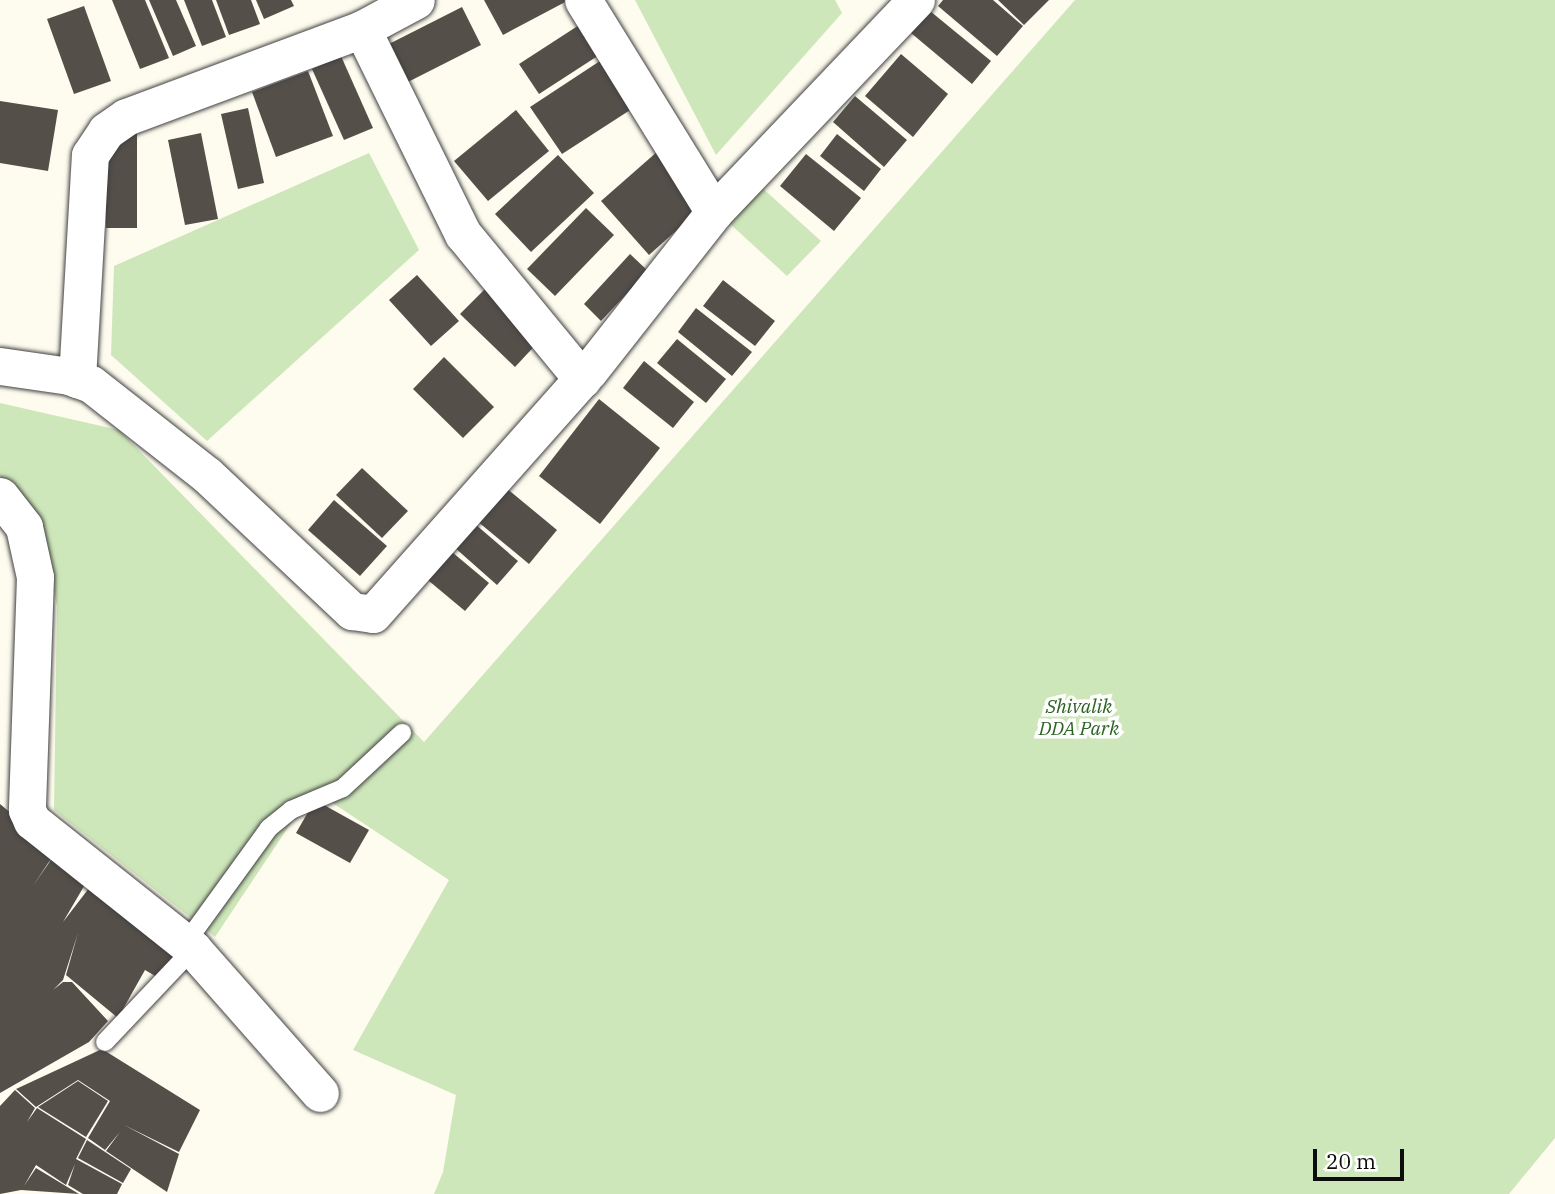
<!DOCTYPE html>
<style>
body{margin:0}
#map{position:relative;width:1555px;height:1194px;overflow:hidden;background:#fefcef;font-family:"IBM Plex Serif",serif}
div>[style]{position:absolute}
.green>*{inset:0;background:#cee7ba}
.building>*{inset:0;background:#554f4a}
.roads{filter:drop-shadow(0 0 2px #404040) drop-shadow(0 0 2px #404040)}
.lane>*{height:18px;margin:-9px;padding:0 9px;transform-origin:9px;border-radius:9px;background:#fff}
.street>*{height:37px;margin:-18.5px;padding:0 18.5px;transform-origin:18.5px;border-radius:18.5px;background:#fff}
span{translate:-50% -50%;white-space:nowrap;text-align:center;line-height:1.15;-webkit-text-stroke:7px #fff;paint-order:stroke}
.park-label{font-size:19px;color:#2a6221;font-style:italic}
.scale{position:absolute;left:1313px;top:1149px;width:91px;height:32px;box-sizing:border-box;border:4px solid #0d0d0d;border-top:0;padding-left:9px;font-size:21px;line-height:24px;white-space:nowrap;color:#0d0d0d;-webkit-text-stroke:5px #fff;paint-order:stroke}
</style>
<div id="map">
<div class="green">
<div style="clip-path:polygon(635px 0,835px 0,842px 13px,716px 155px)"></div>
<div style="clip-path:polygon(1075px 0,1555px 0,1555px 1138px,1509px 1194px,434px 1194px,443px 1172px,456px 1095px,353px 1050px,449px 880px,313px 790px,215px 937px,54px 810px,57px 606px,40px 524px,0 476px,0 403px,119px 430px,424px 742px)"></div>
<div style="clip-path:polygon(369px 153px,419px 250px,207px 441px,111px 355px,114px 266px)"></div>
<div style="clip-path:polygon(759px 185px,821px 241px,787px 276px,728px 222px)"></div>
</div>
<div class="building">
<div style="clip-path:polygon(112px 0,145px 0,169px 58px,140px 69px)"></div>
<div style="clip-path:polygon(149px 0,176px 0,196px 46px,173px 56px)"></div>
<div style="clip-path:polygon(184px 0,212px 0,226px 37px,202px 46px)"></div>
<div style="clip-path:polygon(216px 0,251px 0,260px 24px,229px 35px)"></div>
<div style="clip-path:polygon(256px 0,291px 0,294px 6px,264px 19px)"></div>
<div style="clip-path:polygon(484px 0,569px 0,503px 35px)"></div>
<div style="clip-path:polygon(943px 0,993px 0,1023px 26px,997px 56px,938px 6px)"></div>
<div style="clip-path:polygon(998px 0,1049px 0,1024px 25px)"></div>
<div style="clip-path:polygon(84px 6px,111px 81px,74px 94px,47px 19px)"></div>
<div style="clip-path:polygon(462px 7px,481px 45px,402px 85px,383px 47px)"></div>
<div style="clip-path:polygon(930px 11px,991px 61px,972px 84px,911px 33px)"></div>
<div style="clip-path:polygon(590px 18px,610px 48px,539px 94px,519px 64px)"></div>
<div style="clip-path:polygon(901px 54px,948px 94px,913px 137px,865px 96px)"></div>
<div style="clip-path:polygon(341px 56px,373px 128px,344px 140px,312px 69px)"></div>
<div style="clip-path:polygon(606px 57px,638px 105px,562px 154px,530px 107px)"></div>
<div style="clip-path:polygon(308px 71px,333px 136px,276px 157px,252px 92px)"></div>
<div style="clip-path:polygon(855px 96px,907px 140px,884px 167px,833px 122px)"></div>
<div style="clip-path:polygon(0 101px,58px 110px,48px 171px,0 163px)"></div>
<div style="clip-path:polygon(248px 108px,264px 183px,238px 189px,221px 114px)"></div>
<div style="clip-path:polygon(516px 110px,549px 151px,488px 201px,454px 161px)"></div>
<div style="clip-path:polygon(106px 132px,137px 132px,137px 228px,106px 228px)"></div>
<div style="clip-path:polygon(201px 133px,218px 219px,185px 225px,168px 140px)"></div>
<div style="clip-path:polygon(837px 134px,881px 169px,864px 191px,820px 156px)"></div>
<div style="clip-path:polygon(658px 151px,706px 204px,649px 255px,601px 201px)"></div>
<div style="clip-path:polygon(806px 154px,861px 198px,834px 231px,780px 186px)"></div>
<div style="clip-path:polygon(558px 155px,594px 193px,531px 252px,495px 214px)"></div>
<div style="clip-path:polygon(586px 208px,614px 235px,555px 296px,527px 269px)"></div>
<div style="clip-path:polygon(630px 254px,648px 271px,601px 321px,584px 304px)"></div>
<div style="clip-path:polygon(417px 275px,459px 321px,431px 346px,389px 300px)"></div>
<div style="clip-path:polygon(723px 280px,775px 321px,755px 346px,703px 306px)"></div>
<div style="clip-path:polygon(489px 285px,543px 337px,515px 367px,460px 314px)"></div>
<div style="clip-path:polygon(696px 308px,752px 352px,732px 376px,678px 332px)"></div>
<div style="clip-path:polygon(677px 339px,726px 379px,706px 403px,657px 363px)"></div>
<div style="clip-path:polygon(444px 357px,494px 407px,463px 438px,413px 389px)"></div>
<div style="clip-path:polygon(644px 361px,694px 402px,673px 428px,623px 388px)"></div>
<div style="clip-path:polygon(599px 399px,660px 448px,600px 524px,539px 476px)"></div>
<div style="clip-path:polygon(362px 468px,408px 511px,382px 538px,336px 495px)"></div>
<div style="clip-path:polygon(499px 482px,557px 530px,529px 564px,471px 516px)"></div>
<div style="clip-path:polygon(334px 500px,387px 546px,360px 576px,308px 530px)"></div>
<div style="clip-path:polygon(475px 524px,518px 561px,497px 585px,454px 547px)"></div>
<div style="clip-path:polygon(446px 547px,489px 583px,465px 611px,423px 576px)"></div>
<div style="clip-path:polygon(315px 800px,369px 830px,350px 863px,296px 833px)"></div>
<div style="clip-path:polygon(0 804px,56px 851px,33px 886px,57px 851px,90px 876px,63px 922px,96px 879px,179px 945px,162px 980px,145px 970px,118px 1018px,66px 975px,78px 933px,63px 980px,53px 990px,63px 982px,72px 982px,108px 1021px,89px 1042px,0 1093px)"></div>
<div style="clip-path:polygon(102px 1049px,200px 1110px,179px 1152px,124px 1125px,179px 1154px,167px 1192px,106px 1151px,120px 1132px,105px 1150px,88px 1138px,110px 1101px,78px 1080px,36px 1107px,16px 1089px)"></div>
<div style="clip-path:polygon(78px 1081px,108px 1101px,86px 1137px,38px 1107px)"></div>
<div style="clip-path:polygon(15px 1090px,35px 1108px,27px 1122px,37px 1108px,86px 1139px,76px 1159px,122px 1184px,117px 1194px,83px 1194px,68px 1185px,75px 1164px,66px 1185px,36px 1165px,24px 1186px,36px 1168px,79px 1194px,21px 1190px,0 1194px,0 1106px)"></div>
<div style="clip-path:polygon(87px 1140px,131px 1169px,123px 1183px,78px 1158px)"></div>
</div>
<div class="roads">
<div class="lane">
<div style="left:185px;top:944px;width:143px;rotate:-54.1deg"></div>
<div style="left:269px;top:828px;width:28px;rotate:-39deg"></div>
<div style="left:291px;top:810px;width:56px;rotate:-22.9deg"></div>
<div style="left:343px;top:788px;width:81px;rotate:-43deg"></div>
<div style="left:105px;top:1042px;width:128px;rotate:-46.6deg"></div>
</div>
<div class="street">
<div style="left:583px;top:0;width:249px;rotate:58.3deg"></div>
<div style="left:362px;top:29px;width:229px;rotate:63.8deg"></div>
<div style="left:463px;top:234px;width:188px;rotate:50.6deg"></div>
<div style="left:0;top:366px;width:70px;rotate:8.2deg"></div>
<div style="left:69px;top:376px;width:23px;rotate:20deg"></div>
<div style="left:91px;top:384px;width:147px;rotate:38.1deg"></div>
<div style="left:207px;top:475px;width:199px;rotate:43.2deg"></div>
<div style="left:352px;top:611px;width:21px;rotate:8deg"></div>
<div style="left:373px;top:614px;width:325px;rotate:-48.4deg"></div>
<div style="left:589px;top:371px;width:202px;rotate:-51.8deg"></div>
<div style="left:714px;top:212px;width:293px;rotate:-46.4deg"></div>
<div style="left:77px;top:379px;width:224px;rotate:-86.7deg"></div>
<div style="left:90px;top:155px;width:29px;rotate:-56deg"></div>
<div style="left:106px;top:131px;width:24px;rotate:-35deg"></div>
<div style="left:126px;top:117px;width:252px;rotate:-20.4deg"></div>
<div style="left:362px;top:29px;width:61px;rotate:-28.2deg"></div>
<div style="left:0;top:496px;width:39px;rotate:52deg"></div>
<div style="left:24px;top:527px;width:51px;rotate:77.6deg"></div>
<div style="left:35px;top:577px;width:233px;rotate:92deg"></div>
<div style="left:27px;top:810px;width:12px;rotate:66deg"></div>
<div style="left:32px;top:821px;width:206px;rotate:38.5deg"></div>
<div style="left:193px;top:949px;width:192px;rotate:48.6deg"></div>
</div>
</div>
<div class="park-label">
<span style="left:1079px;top:718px">Shivalik<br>DDA Park</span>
</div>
<div class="scale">20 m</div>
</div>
